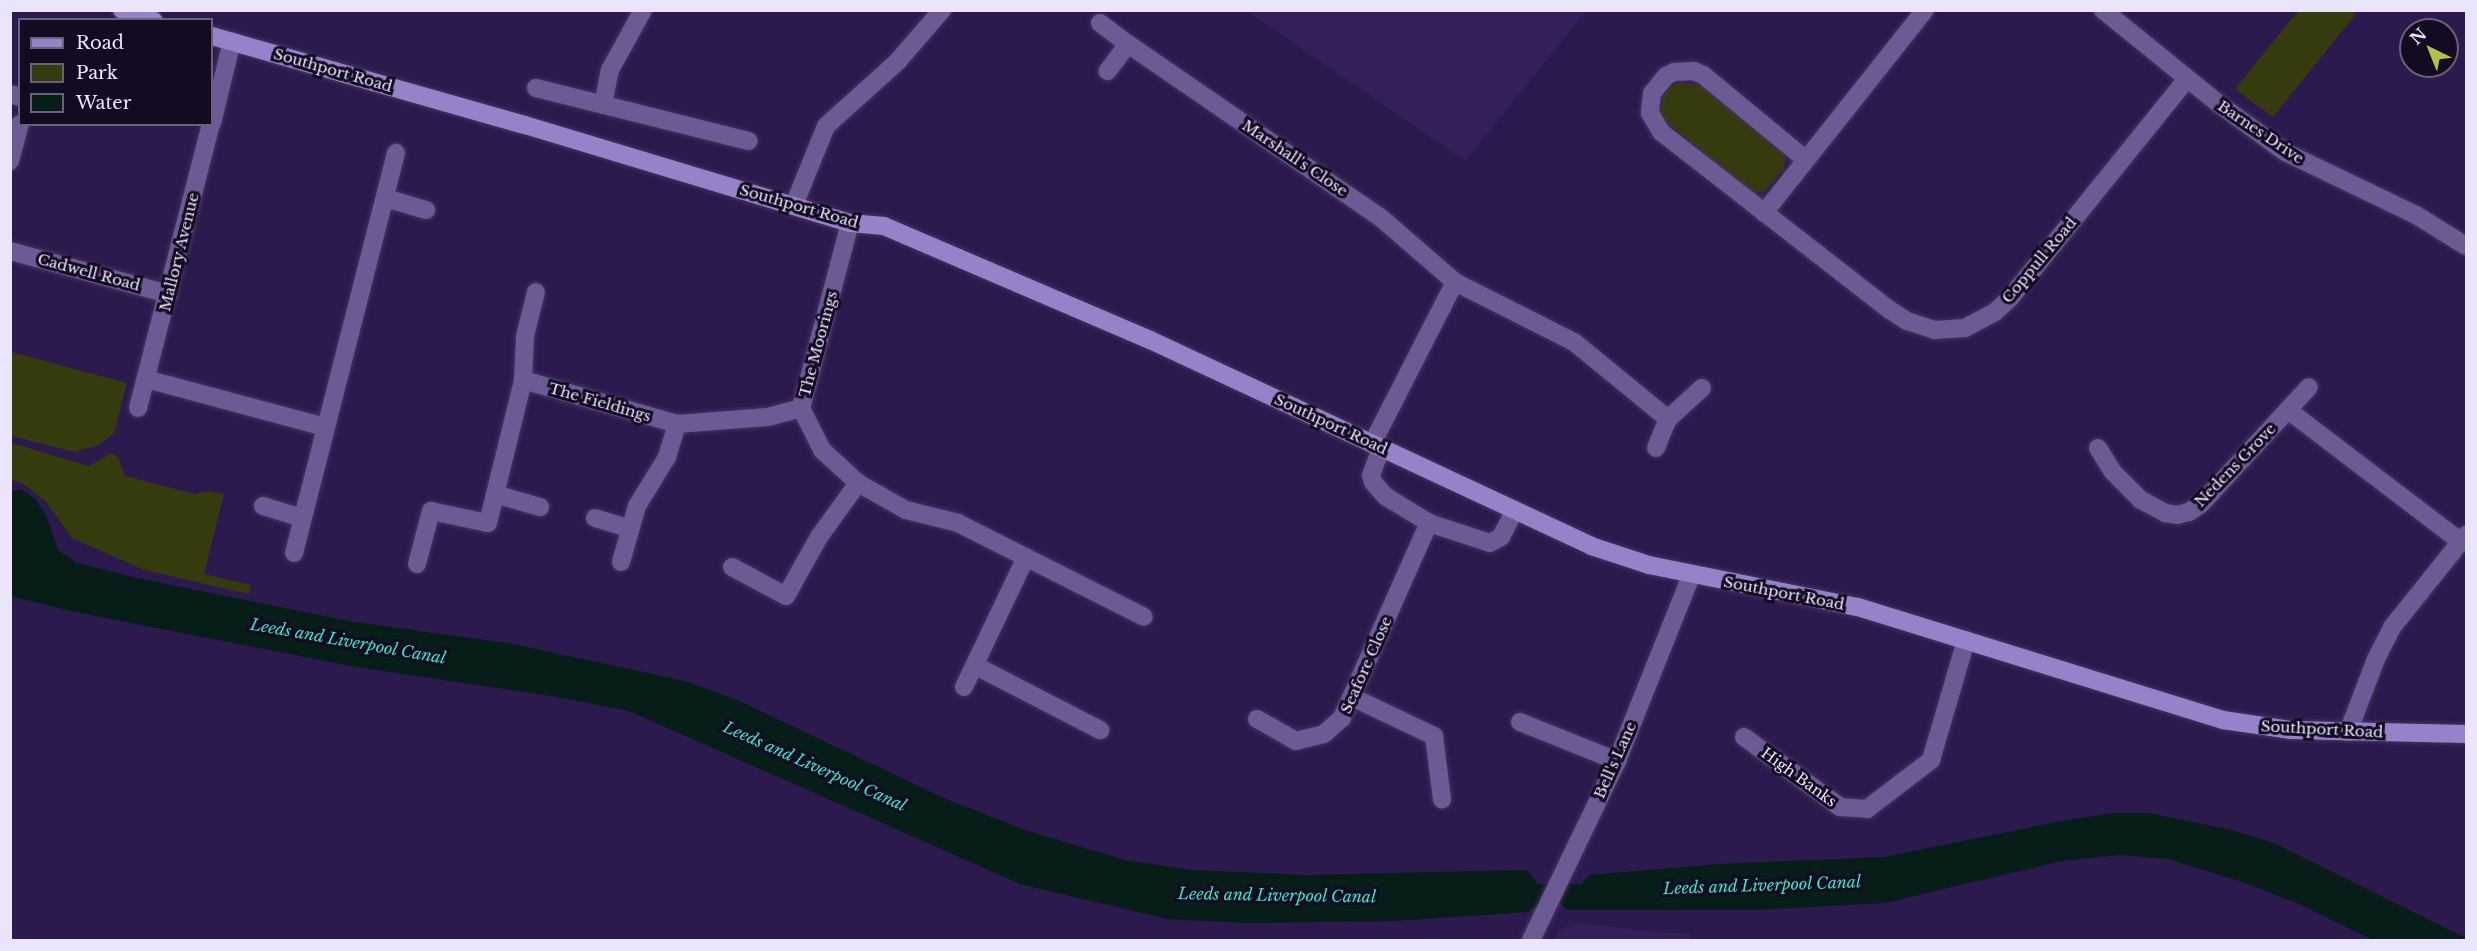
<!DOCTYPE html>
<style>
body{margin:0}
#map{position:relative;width:2477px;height:951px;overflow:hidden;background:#2c194e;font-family:"Libre Baskerville",serif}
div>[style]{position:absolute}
.built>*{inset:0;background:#341f5b}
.green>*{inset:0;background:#353b0c}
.water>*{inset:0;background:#061d18}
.roads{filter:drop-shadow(0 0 2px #45325e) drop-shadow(0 0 2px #45325e)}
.street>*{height:18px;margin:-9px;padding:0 9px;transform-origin:9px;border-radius:9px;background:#6b5a94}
.secondary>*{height:18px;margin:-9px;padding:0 9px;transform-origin:9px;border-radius:9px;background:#6b5a94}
.primary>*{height:18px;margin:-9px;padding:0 9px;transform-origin:9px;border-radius:9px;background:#9682c9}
span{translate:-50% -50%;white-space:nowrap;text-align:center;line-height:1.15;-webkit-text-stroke:6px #120b21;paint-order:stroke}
.street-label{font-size:15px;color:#eae5fa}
.water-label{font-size:16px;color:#30e8c6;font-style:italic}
.frame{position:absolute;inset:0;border:12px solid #eae5fa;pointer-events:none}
.legend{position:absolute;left:18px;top:18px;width:195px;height:108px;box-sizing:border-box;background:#120b21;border:2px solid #686278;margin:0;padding:8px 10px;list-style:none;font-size:18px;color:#eae5fa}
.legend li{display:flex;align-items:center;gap:12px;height:30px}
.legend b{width:30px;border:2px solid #686278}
.north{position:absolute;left:2399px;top:18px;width:60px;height:60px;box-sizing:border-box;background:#120b21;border:2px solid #686278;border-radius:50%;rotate:317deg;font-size:16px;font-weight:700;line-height:24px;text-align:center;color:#eae5fa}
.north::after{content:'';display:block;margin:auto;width:21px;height:27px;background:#b3c24b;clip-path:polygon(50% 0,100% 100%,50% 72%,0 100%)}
</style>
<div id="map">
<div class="built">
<div style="clip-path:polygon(1247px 11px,1586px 11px,1465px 161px)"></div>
<div style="clip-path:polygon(1578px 923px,1658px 932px,1690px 934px,1688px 940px,1553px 940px,1558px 930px)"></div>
</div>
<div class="green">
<div style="clip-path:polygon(2299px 10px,2352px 11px,2356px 14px,2273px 117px,2235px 89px)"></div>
<div style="clip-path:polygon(1682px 82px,1701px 86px,1782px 152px,1786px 157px,1784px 169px,1764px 192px,1753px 193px,1663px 120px,1660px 112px,1663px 96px,1670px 87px)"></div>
<div style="clip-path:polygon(11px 352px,127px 383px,114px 433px,99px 445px,74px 452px,11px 436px)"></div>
<div style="clip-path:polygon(11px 443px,89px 466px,111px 453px,118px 457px,125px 476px,194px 494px,210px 491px,224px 494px,204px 574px,251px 585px,249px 594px,144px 570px,72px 538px,46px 502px,22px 483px,11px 480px)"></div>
</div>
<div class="water">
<div style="clip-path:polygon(21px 489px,35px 499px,46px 515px,59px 551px,77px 563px,137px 578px,348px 621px,513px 644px,685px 681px,735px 699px,946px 799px,1025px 830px,1125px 860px,1190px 870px,1307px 875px,1527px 870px,1538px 884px,1581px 884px,1590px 875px,1721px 864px,1885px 857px,2066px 820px,2114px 813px,2148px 813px,2232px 830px,2276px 844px,2466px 938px,2466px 940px,2373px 940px,2299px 904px,2239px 881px,2168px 859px,2120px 855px,2062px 861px,1885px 903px,1756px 910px,1567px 910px,1557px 900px,1545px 899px,1528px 912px,1394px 921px,1246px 923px,1167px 919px,1020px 884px,629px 711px,558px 697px,356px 667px,70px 611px,11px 596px,10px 492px)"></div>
</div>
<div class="roads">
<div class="street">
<div style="left:2103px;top:10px;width:149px;rotate:39deg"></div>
<div style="left:2219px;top:104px;width:82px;rotate:36deg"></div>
<div style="left:2285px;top:152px;width:145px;rotate:25.7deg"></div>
<div style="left:2416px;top:215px;width:59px;rotate:31.8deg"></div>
<div style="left:1100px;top:23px;width:35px;rotate:37deg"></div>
<div style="left:1128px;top:44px;width:34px;rotate:127deg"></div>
<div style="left:1128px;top:44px;width:306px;rotate:34.5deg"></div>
<div style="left:1380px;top:217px;width:99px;rotate:40.9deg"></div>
<div style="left:1455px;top:282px;width:133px;rotate:26.8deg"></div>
<div style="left:1574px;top:342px;width:122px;rotate:39.3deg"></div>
<div style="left:536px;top:88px;width:219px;rotate:14deg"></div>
<div style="left:10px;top:94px;width:10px;rotate:17deg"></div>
<div style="left:603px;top:105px;width:36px;rotate:-79deg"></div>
<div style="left:610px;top:70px;width:68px;rotate:-61.2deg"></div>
<div style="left:212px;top:123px;width:84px;rotate:-76.3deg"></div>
<div style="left:1805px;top:159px;width:132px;rotate:-140.5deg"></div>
<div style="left:1703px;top:75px;width:10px;rotate:-156deg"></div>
<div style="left:1694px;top:71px;width:20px;rotate:177deg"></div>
<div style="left:1674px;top:72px;width:9px;rotate:153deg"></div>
<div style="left:1666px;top:76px;width:22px;rotate:129deg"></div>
<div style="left:1652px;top:93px;width:20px;rotate:96deg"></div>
<div style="left:1650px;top:113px;width:22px;rotate:60deg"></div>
<div style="left:1661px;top:132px;width:290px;rotate:37.9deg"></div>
<div style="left:1890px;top:310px;width:20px;rotate:33deg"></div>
<div style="left:1907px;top:321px;width:29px;rotate:18deg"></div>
<div style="left:1935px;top:330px;width:30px;rotate:-4deg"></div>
<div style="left:1965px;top:328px;width:34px;rotate:-28deg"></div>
<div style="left:1995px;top:312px;width:22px;rotate:-43deg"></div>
<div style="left:2011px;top:297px;width:280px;rotate:-51.1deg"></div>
<div style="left:10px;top:161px;width:38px;rotate:-75deg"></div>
<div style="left:385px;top:198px;width:43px;rotate:16.3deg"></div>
<div style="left:1764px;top:213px;width:259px;rotate:-51.6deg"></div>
<div style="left:850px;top:223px;width:191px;rotate:104.8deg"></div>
<div style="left:801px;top:408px;width:47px;rotate:63.4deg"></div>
<div style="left:822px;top:450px;width:49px;rotate:42.5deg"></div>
<div style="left:858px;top:483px;width:55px;rotate:29.4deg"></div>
<div style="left:906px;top:510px;width:54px;rotate:14deg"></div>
<div style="left:958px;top:523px;width:208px;rotate:26.8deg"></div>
<div style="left:10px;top:251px;width:164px;rotate:15.2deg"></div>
<div style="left:146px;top:379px;width:185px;rotate:15deg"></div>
<div style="left:523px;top:380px;width:160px;rotate:15.9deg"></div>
<div style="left:677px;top:424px;width:91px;rotate:-4.4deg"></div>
<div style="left:768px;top:417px;width:34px;rotate:-15deg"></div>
<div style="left:138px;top:408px;width:293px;rotate:-75.6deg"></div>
<div style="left:2288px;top:410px;width:218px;rotate:37.3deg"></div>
<div style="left:1372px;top:444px;width:182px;rotate:-62.9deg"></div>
<div style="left:1381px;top:448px;width:29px;rotate:110deg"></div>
<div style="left:1371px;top:475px;width:7px;rotate:74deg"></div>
<div style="left:1373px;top:482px;width:18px;rotate:49deg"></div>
<div style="left:1385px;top:496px;width:52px;rotate:31.5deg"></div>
<div style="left:1429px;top:523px;width:64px;rotate:18.2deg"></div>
<div style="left:1490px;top:543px;width:13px;rotate:-29deg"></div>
<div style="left:1501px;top:537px;width:30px;rotate:-63deg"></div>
<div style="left:1656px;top:448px;width:31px;rotate:-68deg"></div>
<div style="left:1668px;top:419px;width:46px;rotate:-42.4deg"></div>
<div style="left:2098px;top:448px;width:28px;rotate:58deg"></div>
<div style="left:2113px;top:472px;width:40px;rotate:45deg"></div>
<div style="left:2141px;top:500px;width:27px;rotate:28deg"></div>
<div style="left:2165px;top:513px;width:12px;rotate:9deg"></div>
<div style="left:2177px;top:515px;width:12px;rotate:-14deg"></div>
<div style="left:2189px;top:512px;width:14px;rotate:-34deg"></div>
<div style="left:2201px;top:504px;width:159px;rotate:-47.3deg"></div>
<div style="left:495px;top:494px;width:47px;rotate:16.1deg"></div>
<div style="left:263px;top:506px;width:41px;rotate:17.1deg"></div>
<div style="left:595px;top:518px;width:37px;rotate:17deg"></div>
<div style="left:294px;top:553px;width:413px;rotate:-75.7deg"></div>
<div style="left:621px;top:562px;width:58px;rotate:-74.1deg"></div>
<div style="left:637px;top:506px;width:57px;rotate:-58.5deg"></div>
<div style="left:667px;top:457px;width:34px;rotate:-73deg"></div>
<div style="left:417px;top:564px;width:55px;rotate:-75.2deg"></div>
<div style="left:431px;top:511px;width:58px;rotate:11.9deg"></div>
<div style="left:488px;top:523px;width:147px;rotate:-76.2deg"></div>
<div style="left:523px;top:380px;width:44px;rotate:-87.4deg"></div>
<div style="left:525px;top:336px;width:45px;rotate:-76deg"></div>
<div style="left:732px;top:567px;width:61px;rotate:28.2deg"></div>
<div style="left:786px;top:596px;width:68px;rotate:-60.8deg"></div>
<div style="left:819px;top:537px;width:67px;rotate:-54.2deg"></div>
<div style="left:976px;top:666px;width:140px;rotate:27.3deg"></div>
<div style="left:964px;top:687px;width:144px;rotate:-64.5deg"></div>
<div style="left:1352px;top:697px;width:91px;rotate:25.4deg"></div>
<div style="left:1434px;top:736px;width:64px;rotate:82.8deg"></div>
<div style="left:1257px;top:719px;width:45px;rotate:29.4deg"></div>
<div style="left:1296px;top:741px;width:29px;rotate:-14deg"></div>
<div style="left:1324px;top:734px;width:24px;rotate:-42deg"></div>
<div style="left:1342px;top:718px;width:214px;rotate:-66deg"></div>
<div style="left:1520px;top:722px;width:105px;rotate:21.9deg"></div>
<div style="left:2348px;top:732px;width:78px;rotate:-69deg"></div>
<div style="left:2376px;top:659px;width:37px;rotate:-63deg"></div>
<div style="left:2393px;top:626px;width:117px;rotate:-51.3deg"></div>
<div style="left:1744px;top:737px;width:119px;rotate:36.1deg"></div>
<div style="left:1840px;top:807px;width:27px;rotate:4deg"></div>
<div style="left:1867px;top:809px;width:81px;rotate:-37.4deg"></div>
<div style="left:1931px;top:760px;width:125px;rotate:-73.7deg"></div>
</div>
<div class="secondary">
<div style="left:794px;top:205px;width:85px;rotate:-67.9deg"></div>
<div style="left:826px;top:126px;width:96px;rotate:-42deg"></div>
<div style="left:897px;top:62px;width:69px;rotate:-49.1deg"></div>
<div style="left:1531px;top:940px;width:199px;rotate:-64.3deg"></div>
<div style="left:1617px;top:761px;width:199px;rotate:-68.2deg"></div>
</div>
<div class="primary">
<div style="left:122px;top:10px;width:33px;rotate:18deg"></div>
<div style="left:212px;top:36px;width:325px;rotate:15.9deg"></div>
<div style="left:525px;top:125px;width:339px;rotate:16.8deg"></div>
<div style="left:850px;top:223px;width:34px;rotate:5deg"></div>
<div style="left:884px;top:226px;width:289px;rotate:23.2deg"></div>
<div style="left:1150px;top:340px;width:487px;rotate:25deg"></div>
<div style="left:1591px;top:546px;width:61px;rotate:18.1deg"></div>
<div style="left:1649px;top:565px;width:213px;rotate:11.4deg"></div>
<div style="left:1858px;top:607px;width:382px;rotate:17.2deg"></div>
<div style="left:2223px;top:720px;width:69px;rotate:8.4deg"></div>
<div style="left:2291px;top:730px;width:175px;rotate:1.3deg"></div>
</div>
</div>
<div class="street-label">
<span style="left:333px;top:70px;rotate:16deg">Southport Road</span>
<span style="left:2261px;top:132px;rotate:34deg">Barnes Drive</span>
<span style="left:1295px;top:158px;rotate:34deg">Marshall's Close</span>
<span style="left:799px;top:206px;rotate:16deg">Southport Road</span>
<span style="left:179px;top:252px;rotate:-76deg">Mallory Avenue</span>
<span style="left:2039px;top:260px;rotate:-50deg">Coppull Road</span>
<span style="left:89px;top:272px;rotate:15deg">Cadwell Road</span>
<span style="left:818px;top:344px;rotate:-75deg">The Moorings</span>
<span style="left:600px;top:402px;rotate:16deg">The Fieldings</span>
<span style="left:1331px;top:424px;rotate:25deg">Southport Road</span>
<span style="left:2235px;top:465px;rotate:-46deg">Nedens Grove</span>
<span style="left:1784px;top:593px;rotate:11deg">Southport Road</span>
<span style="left:1366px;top:665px;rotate:-66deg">Seafore Close</span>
<span style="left:2322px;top:729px;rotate:3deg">Southport Road</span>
<span style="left:1615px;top:760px;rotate:-66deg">Bell's Lane</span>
<span style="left:1799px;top:777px;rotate:36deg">High Banks</span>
</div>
<div class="water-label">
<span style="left:348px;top:641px;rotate:10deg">Leeds and Liverpool Canal</span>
<span style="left:815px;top:766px;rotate:24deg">Leeds and Liverpool Canal</span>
<span style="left:1762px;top:885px;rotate:-2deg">Leeds and Liverpool Canal</span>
<span style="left:1277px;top:895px;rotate:1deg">Leeds and Liverpool Canal</span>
</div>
<div class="frame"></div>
<ul class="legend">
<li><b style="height:8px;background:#9682c9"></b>Road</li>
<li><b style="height:16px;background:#353b0c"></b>Park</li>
<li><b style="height:16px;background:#061d18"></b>Water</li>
</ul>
<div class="north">N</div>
</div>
